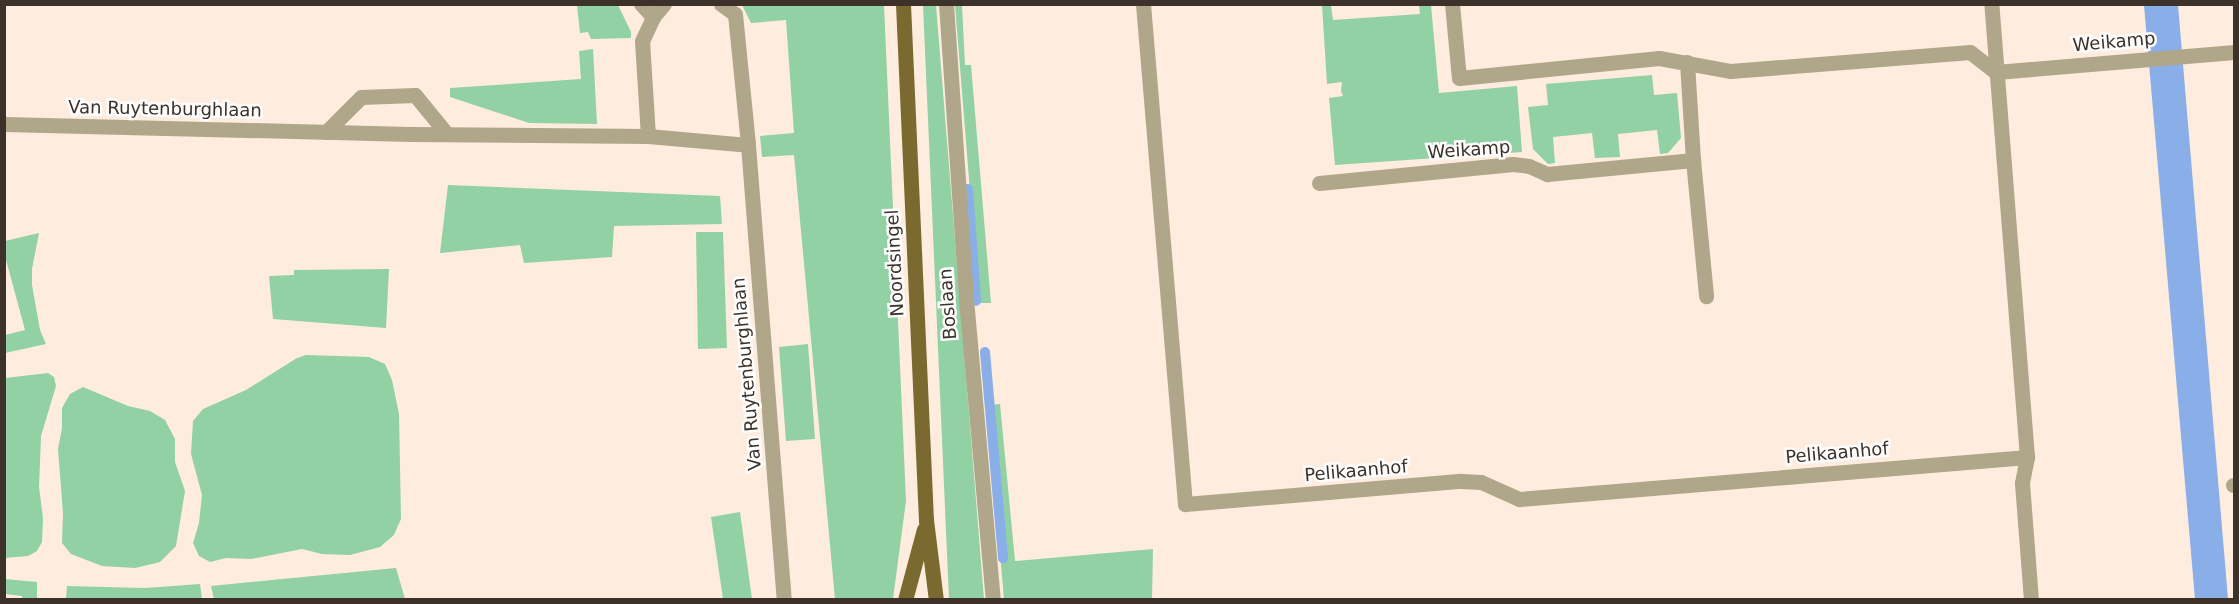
<!DOCTYPE html>
<style>
body{margin:0}
#map{position:relative;width:2239px;height:604px;overflow:hidden;background:#feecde;font-family:"DejaVu Sans",sans-serif}
div>[style]{position:absolute}
.green>*{inset:0;background:#91d1a4}
.water>*{inset:0;background:#89aee8}
.stream>*{height:10px;margin:-5px;padding:0 5px;transform-origin:5px;border-radius:5px;background:#89aee8}
.minor>*{height:15px;margin:-7.5px;padding:0 7.5px;transform-origin:7.5px;border-radius:7.5px;background:#b0a78a}
.major>*{height:15px;margin:-7.5px;padding:0 7.5px;transform-origin:7.5px;border-radius:7.5px;background:#7b6a30}
span{translate:-50% -50%;white-space:nowrap;text-align:center;line-height:1.15;-webkit-text-stroke:5px #fdfdfd;paint-order:stroke}
.street-label{font-size:18px;color:#3c3229}
.frame{position:absolute;inset:0;border:6px solid #3c3229;pointer-events:none}
</style>
<div id="map">
<div class="green">
<div style="clip-path:polygon(577px 5px,618px 5px,631px 32px,631px 38px,591px 39px,588px 32px,580px 33px)"></div>
<div style="clip-path:polygon(742px 5px,884px 5px,906px 501px,893px 599px,835px 599px,794px 155px,762px 157px,760px 136px,794px 133px,786px 20px,751px 23px)"></div>
<div style="clip-path:polygon(923px 5px,936px 5px,984px 599px,949px 599px)"></div>
<div style="clip-path:polygon(955px 5px,962px 5px,965px 65px,971px 65px,991px 303px,979px 303px)"></div>
<div style="clip-path:polygon(1322px 5px,1331px 5px,1333px 20px,1420px 14px,1419px 5px,1431px 5px,1439px 93px,1517px 86px,1522px 152px,1335px 165px,1329px 98px,1343px 96px,1341px 91px,1342px 82px,1327px 84px)"></div>
<div style="clip-path:polygon(593px 49px,597px 124px,529px 123px,450px 97px,450px 88px,581px 79px,579px 51px)"></div>
<div style="clip-path:polygon(1652px 75px,1654px 95px,1677px 93px,1681px 138px,1668px 153px,1660px 154px,1657px 130px,1618px 134px,1620px 157px,1595px 158px,1592px 133px,1553px 137px,1555px 163px,1548px 164px,1533px 149px,1528px 107px,1548px 105px,1546px 84px)"></div>
<div style="clip-path:polygon(448px 185px,720px 196px,722px 224px,614px 226px,612px 257px,524px 263px,520px 245px,440px 253px)"></div>
<div style="clip-path:polygon(696px 232px,723px 232px,727px 348px,698px 349px)"></div>
<div style="clip-path:polygon(39px 233px,32px 269px,32px 285px,40px 330px,46px 344px,5px 353px,5px 335px,25px 330px,5px 256px,5px 241px)"></div>
<div style="clip-path:polygon(389px 269px,386px 328px,273px 319px,269px 276px,294px 275px,294px 270px)"></div>
<div style="clip-path:polygon(808px 344px,815px 439px,786px 441px,779px 347px)"></div>
<div style="clip-path:polygon(306px 355px,369px 357px,385px 364px,392px 380px,399px 414px,401px 519px,394px 535px,380px 547px,350px 555px,322px 554px,302px 549px,251px 559px,226px 558px,210px 562px,199px 556px,193px 543px,199px 523px,202px 495px,191px 454px,193px 421px,203px 409px,246px 390px,297px 358px)"></div>
<div style="clip-path:polygon(48px 373px,54px 377px,56px 386px,41px 436px,39px 487px,43px 518px,42px 542px,37px 551px,28px 556px,5px 558px,5px 378px)"></div>
<div style="clip-path:polygon(83px 387px,128px 406px,150px 411px,165px 420px,175px 439px,175px 462px,185px 491px,176px 546px,160px 562px,135px 568px,102px 566px,71px 554px,62px 543px,63px 513px,58px 449px,62px 428px,62px 408px,70px 394px)"></div>
<div style="clip-path:polygon(1000px 404px,1015px 561px,1153px 549px,1152px 599px,1004px 599px,987px 405px)"></div>
<div style="clip-path:polygon(740px 512px,752px 599px,723px 599px,711px 517px)"></div>
<div style="clip-path:polygon(396px 568px,405px 599px,214px 599px,211px 586px)"></div>
<div style="clip-path:polygon(5px 579px,37px 582px,37px 599px,22px 599px,22px 596px,5px 594px)"></div>
<div style="clip-path:polygon(200px 584px,202px 599px,66px 599px,67px 586px,145px 588px)"></div>
</div>
<div class="water">
<div style="clip-path:polygon(2144px 5px,2178px 5px,2228px 599px,2195px 599px)"></div>
</div>
<div class="stream">
<div style="left:968px;top:189px;width:112px;rotate:85.9deg"></div>
<div style="left:985px;top:352px;width:207px;rotate:85deg"></div>
</div>
<div class="minor">
<div style="left:641px;top:4px;width:18px;rotate:47deg"></div>
<div style="left:721px;top:4px;width:17px;rotate:36deg"></div>
<div style="left:735px;top:14px;width:132px;rotate:84.3deg"></div>
<div style="left:946px;top:4px;width:307px;rotate:86.1deg"></div>
<div style="left:967px;top:310px;width:291px;rotate:84.9deg"></div>
<div style="left:1143px;top:4px;width:502px;rotate:85.2deg"></div>
<div style="left:1185px;top:504px;width:277px;rotate:-4.8deg"></div>
<div style="left:1461px;top:481px;width:20px;rotate:3deg"></div>
<div style="left:1481px;top:482px;width:42px;rotate:24.1deg"></div>
<div style="left:1519px;top:499px;width:510px;rotate:-4.73deg"></div>
<div style="left:2027px;top:457px;width:454px;rotate:-94.5deg"></div>
<div style="left:1452px;top:4px;width:74px;rotate:84.6deg"></div>
<div style="left:1459px;top:78px;width:201px;rotate:-5.7deg"></div>
<div style="left:1659px;top:58px;width:72px;rotate:10.4deg"></div>
<div style="left:1730px;top:71px;width:241px;rotate:-4.5deg"></div>
<div style="left:1970px;top:52px;width:33px;rotate:38deg"></div>
<div style="left:1996px;top:72px;width:239px;rotate:-4.8deg"></div>
<div style="left:1687px;top:62px;width:98px;rotate:86.5deg"></div>
<div style="left:1693px;top:160px;width:137px;rotate:84.5deg"></div>
<div style="left:4px;top:124px;width:407px;rotate:1.4deg"></div>
<div style="left:411px;top:134px;width:237px;rotate:0.5deg"></div>
<div style="left:648px;top:136px;width:100px;rotate:5.1deg"></div>
<div style="left:748px;top:145px;width:456px;rotate:85.5deg"></div>
<div style="left:326px;top:132px;width:49px;rotate:-45deg"></div>
<div style="left:361px;top:97px;width:54px;rotate:-2.1deg"></div>
<div style="left:415px;top:95px;width:49px;rotate:50.8deg"></div>
<div style="left:648px;top:136px;width:95px;rotate:-93.6deg"></div>
<div style="left:642px;top:41px;width:26px;rotate:-65deg"></div>
<div style="left:653px;top:17px;width:17px;rotate:-50deg"></div>
<div style="left:1319px;top:183px;width:195px;rotate:-5.6deg"></div>
<div style="left:1513px;top:164px;width:16px;rotate:7deg"></div>
<div style="left:1529px;top:166px;width:20px;rotate:24deg"></div>
<div style="left:1547px;top:174px;width:147px;rotate:-5.5deg"></div>
<div style="left:2027px;top:457px;width:26px;rotate:101deg"></div>
<div style="left:2022px;top:483px;width:117px;rotate:85.6deg"></div>
<div style="left:2233px;top:485px;width:1px"></div>
</div>
<div class="major">
<div style="left:903px;top:4px;width:517px;rotate:87.45deg"></div>
<div style="left:926px;top:520px;width:81px;rotate:82.9deg"></div>
<div style="left:905px;top:600px;width:73px;rotate:-75deg"></div>
</div>
<div class="street-label">
<span style="left:2114px;top:42px;rotate:-5deg">Weikamp</span>
<span style="left:165px;top:109px;rotate:1deg">Van Ruytenburghlaan</span>
<span style="left:1469px;top:150px;rotate:-4deg">Weikamp</span>
<span style="left:895px;top:263px;rotate:-93deg">Noordsingel</span>
<span style="left:948px;top:304px;rotate:-94deg">Boslaan</span>
<span style="left:747px;top:374px;rotate:-95deg">Van Ruytenburghlaan</span>
<span style="left:1837px;top:453px;rotate:-5deg">Pelikaanhof</span>
<span style="left:1356px;top:471px;rotate:-5deg">Pelikaanhof</span>
</div>
<div class="frame"></div>
</div>
